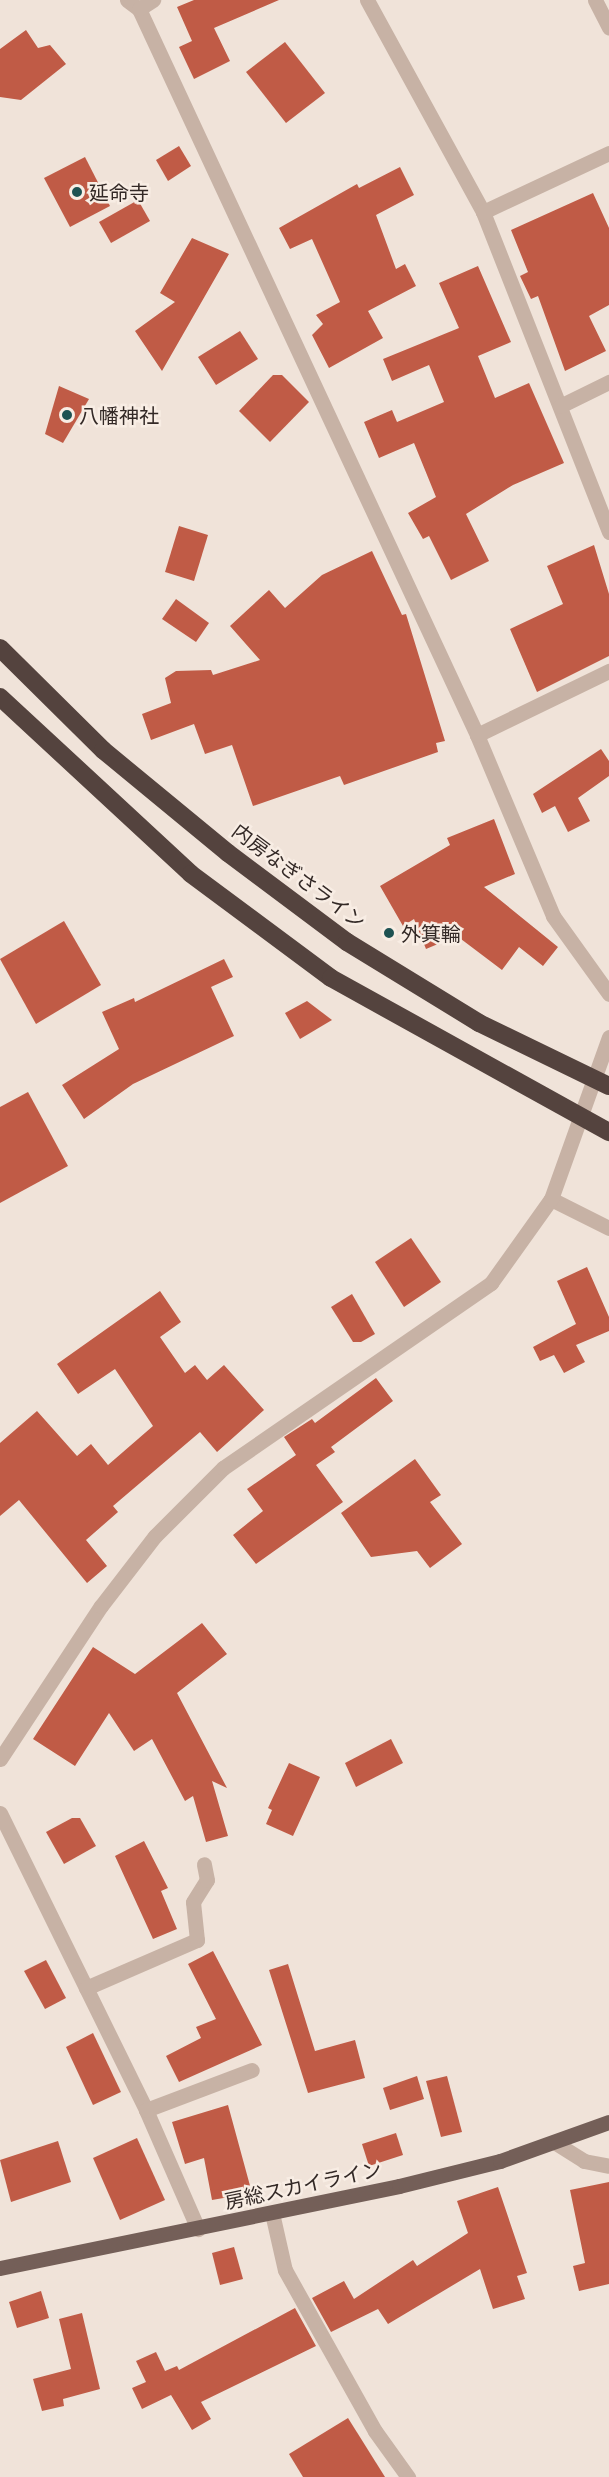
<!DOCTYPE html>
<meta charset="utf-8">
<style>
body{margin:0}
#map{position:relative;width:609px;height:2477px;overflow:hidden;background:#f0e3d9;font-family:"Asap Condensed","Noto Sans JP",sans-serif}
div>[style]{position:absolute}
.building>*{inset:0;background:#c05b46}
.minor>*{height:15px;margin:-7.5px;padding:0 7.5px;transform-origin:7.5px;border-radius:7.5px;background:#c7b2a5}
.major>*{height:15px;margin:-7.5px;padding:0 7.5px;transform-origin:7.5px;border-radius:7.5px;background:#745f58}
.highway>*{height:18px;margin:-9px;padding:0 9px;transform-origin:9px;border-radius:9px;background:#54433e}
.dots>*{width:16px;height:16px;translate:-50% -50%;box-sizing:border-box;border:3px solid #f8ede4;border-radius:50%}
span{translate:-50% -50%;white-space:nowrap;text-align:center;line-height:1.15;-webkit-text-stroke:5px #f8ede4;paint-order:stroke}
.poi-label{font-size:20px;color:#332926}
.left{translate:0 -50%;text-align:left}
.street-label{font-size:20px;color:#332926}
</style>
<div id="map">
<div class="building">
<div style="clip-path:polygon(194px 0,279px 0,214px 28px,230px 61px,194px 79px,179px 47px,192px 41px,177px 7px)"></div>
<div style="clip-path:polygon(26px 30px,38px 48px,50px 45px,66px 64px,21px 100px,0 97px,0 49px)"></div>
<div style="clip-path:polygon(285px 42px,325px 93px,286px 123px,246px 72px)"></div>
<div style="clip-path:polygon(179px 146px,191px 166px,168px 181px,156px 160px)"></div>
<div style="clip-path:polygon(85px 157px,110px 206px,70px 227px,44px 178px)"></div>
<div style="clip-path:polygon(400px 167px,414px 195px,376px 215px,396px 269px,405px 264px,416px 286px,368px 311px,383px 338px,329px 368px,312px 335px,323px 324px,316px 315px,340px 302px,312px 239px,290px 249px,279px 228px,357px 184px,359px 188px)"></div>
<div style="clip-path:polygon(593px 193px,609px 228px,609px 305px,589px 316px,606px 351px,565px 371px,538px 296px,531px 299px,520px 276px,528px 272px,511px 230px)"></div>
<div style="clip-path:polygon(138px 200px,150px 221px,111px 243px,99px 222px)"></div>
<div style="clip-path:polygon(192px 238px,229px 254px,162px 371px,135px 331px,175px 302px,160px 293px)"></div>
<div style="clip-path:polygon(478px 266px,511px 342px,478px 356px,495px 398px,529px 383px,564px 463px,513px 485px,466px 514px,489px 561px,451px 580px,429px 536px,423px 539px,408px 513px,436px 497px,414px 443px,379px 458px,364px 422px,392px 410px,397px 422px,444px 402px,429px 365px,392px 381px,383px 359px,459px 328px,439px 283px)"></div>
<div style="clip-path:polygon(240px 331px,258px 359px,216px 385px,198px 357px)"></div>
<div style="clip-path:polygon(273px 375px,282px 375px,309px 402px,270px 442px,239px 411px)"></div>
<div style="clip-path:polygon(59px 386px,89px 399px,63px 443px,45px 434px)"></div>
<div style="clip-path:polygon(179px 526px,208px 535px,194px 581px,165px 572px)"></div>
<div style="clip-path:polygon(594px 545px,609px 594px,609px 656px,537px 692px,510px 629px,563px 604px,547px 566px)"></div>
<div style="clip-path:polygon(372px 551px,402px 615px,406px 614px,445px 741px,436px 743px,438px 752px,344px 785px,340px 776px,253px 806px,232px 745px,205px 754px,194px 724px,151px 740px,142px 714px,171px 703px,165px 678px,176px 671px,211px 670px,213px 675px,260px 660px,230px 626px,269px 590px,285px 608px,322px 575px)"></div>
<div style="clip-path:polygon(176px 599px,209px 623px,196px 642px,162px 619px)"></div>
<div style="clip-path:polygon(601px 749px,609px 761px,609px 776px,578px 798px,590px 821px,568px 832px,555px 806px,542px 813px,533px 794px)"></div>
<div style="clip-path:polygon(494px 819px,515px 874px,484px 887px,558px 947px,543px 966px,519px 947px,502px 970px,457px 936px,426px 949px,414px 919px,403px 926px,380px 886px,450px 845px,447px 838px)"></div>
<div style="clip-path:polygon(64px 921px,101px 985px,36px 1024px,0 959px)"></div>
<div style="clip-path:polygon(224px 959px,233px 977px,211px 987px,234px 1036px,133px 1084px,84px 1119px,62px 1085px,119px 1049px,102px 1012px,134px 998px,135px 1002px)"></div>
<div style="clip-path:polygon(307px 1001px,332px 1020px,300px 1039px,285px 1013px)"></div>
<div style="clip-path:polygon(28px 1092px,68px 1166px,0 1203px,0 1107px)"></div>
<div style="clip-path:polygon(411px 1238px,441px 1282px,404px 1307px,375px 1262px)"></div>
<div style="clip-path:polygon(587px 1267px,609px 1317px,609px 1331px,576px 1345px,585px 1362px,564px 1373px,554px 1355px,540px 1361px,533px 1347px,576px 1324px,557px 1281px)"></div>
<div style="clip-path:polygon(160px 1291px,181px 1322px,160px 1337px,185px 1373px,195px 1365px,207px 1380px,224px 1365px,264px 1410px,217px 1452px,200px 1432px,113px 1506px,118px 1512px,86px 1540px,107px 1566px,87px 1583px,19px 1500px,0 1516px,0 1443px,37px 1411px,77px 1456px,91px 1444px,108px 1465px,153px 1426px,115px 1369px,78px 1394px,57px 1364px)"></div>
<div style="clip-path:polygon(352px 1294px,375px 1334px,361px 1342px,353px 1342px,331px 1307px)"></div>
<div style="clip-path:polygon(376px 1378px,393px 1401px,331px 1447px,335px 1452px,316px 1465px,343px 1502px,256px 1564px,233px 1535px,263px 1511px,247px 1489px,296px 1455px,284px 1437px,312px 1419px,315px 1423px)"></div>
<div style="clip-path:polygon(415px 1459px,441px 1495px,430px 1502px,462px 1544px,430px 1568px,417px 1551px,371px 1557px,341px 1513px)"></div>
<div style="clip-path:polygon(202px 1623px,227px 1654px,177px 1693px,227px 1788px,212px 1781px,228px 1836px,206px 1842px,193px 1796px,185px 1801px,152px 1739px,134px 1751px,109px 1713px,75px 1766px,33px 1739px,93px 1647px,135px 1674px)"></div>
<div style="clip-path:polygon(391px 1739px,403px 1763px,356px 1787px,345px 1763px)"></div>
<div style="clip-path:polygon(289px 1763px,320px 1777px,293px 1836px,266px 1824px,272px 1810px,268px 1808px)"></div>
<div style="clip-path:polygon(72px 1818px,80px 1818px,96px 1846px,64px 1864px,46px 1832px)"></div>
<div style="clip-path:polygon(144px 1841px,168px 1888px,161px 1891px,177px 1929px,153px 1939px,115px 1856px)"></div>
<div style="clip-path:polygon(213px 1951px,262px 2045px,179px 2082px,166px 2056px,201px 2038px,196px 2027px,216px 2019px,188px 1964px)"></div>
<div style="clip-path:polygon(46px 1960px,66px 1998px,45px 2009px,24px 1971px)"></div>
<div style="clip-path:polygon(288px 1964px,315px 2051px,355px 2040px,365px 2078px,308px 2093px,269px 1970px)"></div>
<div style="clip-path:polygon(93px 2033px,121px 2092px,93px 2105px,66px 2047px)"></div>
<div style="clip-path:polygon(417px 2076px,424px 2099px,390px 2110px,383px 2088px)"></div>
<div style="clip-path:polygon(447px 2076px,462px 2132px,441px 2137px,426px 2081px)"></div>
<div style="clip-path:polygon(228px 2105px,252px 2193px,212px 2200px,204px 2158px,185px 2164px,172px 2122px)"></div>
<div style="clip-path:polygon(396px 2133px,403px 2155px,369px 2166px,362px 2144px)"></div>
<div style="clip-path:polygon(137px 2138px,165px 2200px,120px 2220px,93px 2158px)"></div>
<div style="clip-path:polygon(58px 2141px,71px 2182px,11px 2202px,0 2160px)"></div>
<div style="clip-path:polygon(609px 2182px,609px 2284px,579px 2291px,573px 2266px,585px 2263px,570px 2190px)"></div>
<div style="clip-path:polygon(498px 2187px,527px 2273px,517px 2276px,525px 2299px,493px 2309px,480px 2269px,388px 2324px,378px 2309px,331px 2332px,312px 2298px,344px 2281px,354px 2299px,413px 2260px,417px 2266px,468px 2233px,457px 2201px)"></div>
<div style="clip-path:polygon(234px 2247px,243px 2279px,220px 2285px,212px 2253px)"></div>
<div style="clip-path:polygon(41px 2291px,49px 2318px,17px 2328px,9px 2302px)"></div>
<div style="clip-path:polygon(295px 2308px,316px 2346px,201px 2402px,211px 2419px,192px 2430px,171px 2395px,142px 2409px,132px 2388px,146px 2382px,136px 2361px,156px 2352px,165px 2371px,177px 2366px,179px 2370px)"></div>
<div style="clip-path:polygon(82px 2313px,100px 2389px,63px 2399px,64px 2406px,42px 2411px,33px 2379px,71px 2369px,59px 2319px)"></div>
<div style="clip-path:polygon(348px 2418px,385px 2477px,303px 2477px,289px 2454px)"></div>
</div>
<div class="minor">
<div style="left:127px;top:0;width:15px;rotate:37deg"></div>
<div style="left:139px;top:9px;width:801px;rotate:65.03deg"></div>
<div style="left:477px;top:735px;width:196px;rotate:67.2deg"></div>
<div style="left:553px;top:916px;width:96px;rotate:54.3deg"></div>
<div style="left:367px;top:0;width:242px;rotate:61.3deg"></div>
<div style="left:483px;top:212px;width:344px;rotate:68.5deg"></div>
<div style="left:595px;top:0;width:31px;rotate:63deg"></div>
<div style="left:139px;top:9px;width:17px;rotate:-33deg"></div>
<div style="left:483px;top:212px;width:139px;rotate:-25.1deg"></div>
<div style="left:560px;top:406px;width:55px;rotate:-26.1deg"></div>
<div style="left:477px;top:735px;width:147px;rotate:-25.9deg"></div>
<div style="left:551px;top:1199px;width:65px;rotate:26.6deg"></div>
<div style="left:0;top:1759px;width:183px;rotate:-56.6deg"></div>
<div style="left:101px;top:1606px;width:88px;rotate:-52.4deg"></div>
<div style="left:155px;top:1536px;width:96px;rotate:-45deg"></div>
<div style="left:223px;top:1468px;width:326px;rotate:-34.6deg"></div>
<div style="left:491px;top:1283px;width:103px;rotate:-54.5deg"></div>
<div style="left:551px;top:1199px;width:172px;rotate:-70.3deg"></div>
<div style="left:0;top:1813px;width:331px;rotate:63.8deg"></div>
<div style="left:146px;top:2110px;width:130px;rotate:66.4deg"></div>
<div style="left:86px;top:1988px;width:121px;rotate:-23.4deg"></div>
<div style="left:197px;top:1940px;width:38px;rotate:-96deg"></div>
<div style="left:193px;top:1902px;width:26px;rotate:-58deg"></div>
<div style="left:207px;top:1880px;width:16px;rotate:-101deg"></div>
<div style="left:146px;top:2110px;width:113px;rotate:-20.7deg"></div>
<div style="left:554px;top:2142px;width:36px;rotate:32deg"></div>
<div style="left:584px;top:2161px;width:25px;rotate:11deg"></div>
<div style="left:272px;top:2213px;width:58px;rotate:77.2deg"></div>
<div style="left:285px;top:2270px;width:184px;rotate:60.8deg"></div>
<div style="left:375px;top:2431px;width:57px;rotate:54.3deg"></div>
</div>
<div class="major">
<div style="left:0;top:2268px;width:407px;rotate:-11.6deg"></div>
<div style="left:399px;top:2186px;width:104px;rotate:-13.9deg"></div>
<div style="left:500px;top:2161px;width:116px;rotate:-19.7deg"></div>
</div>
<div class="highway">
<div style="left:0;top:648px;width:145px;rotate:44.7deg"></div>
<div style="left:103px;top:750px;width:162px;rotate:39.5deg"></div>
<div style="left:228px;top:853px;width:149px;rotate:36.8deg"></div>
<div style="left:347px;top:942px;width:155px;rotate:31.5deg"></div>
<div style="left:479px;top:1023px;width:144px;rotate:25.9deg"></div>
<div style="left:0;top:697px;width:260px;rotate:42.8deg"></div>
<div style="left:191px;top:874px;width:174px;rotate:36.6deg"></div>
<div style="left:331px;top:978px;width:318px;rotate:29deg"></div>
</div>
<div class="dots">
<div style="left:77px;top:192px;background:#1e5252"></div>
<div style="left:67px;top:415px;background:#1e5252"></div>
<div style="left:389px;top:933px;background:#1e5252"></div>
</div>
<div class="poi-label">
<span class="left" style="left:89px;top:192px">延命寺</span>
<span class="left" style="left:79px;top:415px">八幡神社</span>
<span class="left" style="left:401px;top:933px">外箕輪</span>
</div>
<div class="street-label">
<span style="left:299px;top:876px;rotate:37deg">内房なぎさライン</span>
<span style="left:303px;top:2185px;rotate:-12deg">房総スカイライン</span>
</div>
</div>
